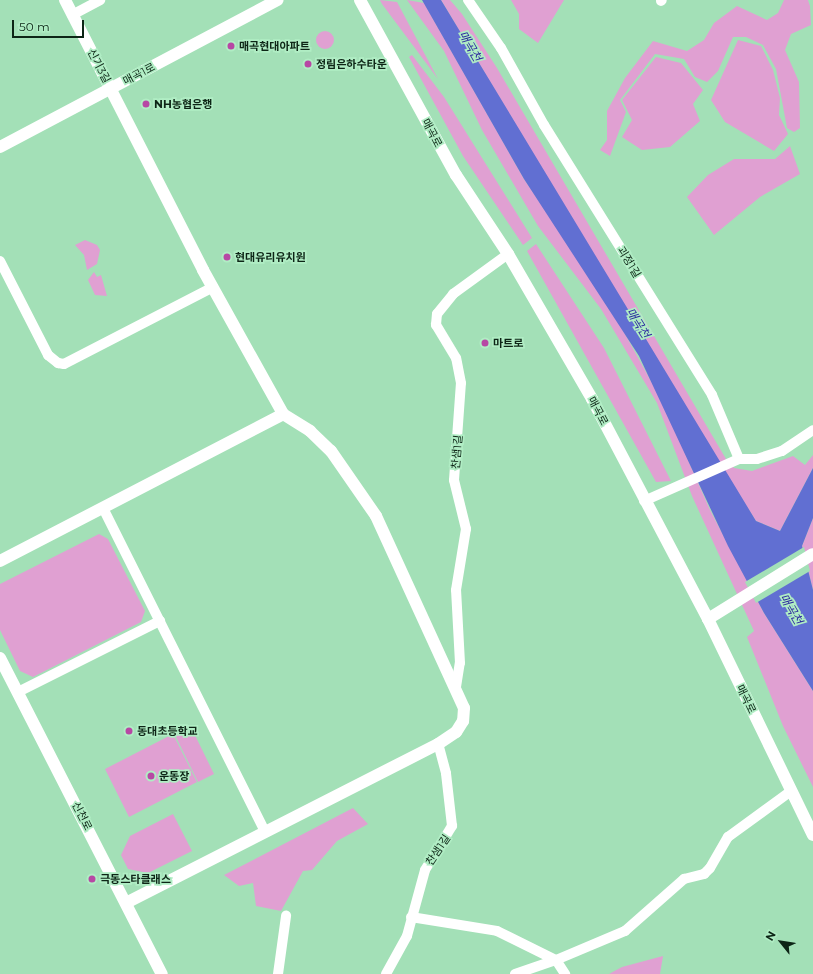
<!DOCTYPE html>
<meta charset="utf-8">
<style>
body{margin:0}
#map{position:relative;width:813px;height:974px;overflow:hidden;background:#a3e0b7;font-family:Montserrat,"Noto Sans KR",sans-serif}
div>[style]{position:absolute}
.green>*{inset:0;background:#e0a0d2}
.round{border-radius:50%}
.water>*{inset:0;background:#616fd2}
.pier>*{inset:0;background:#a3e0b7}
.minor>*{height:10px;margin:-5px;padding:0 5px;transform-origin:5px;border-radius:5px;background:#fff}
.tertiary>*{height:12px;margin:-6px;padding:0 6px;transform-origin:6px;border-radius:6px;background:#fff}
.dots>*{width:11px;height:11px;translate:-50% -50%;box-sizing:border-box;border:2px solid #b0edc4;border-radius:50%}
span{translate:-50% -50%;white-space:nowrap;text-align:center;line-height:1.15;-webkit-text-stroke:3.5px #b0edc4;paint-order:stroke}
.poi-label{font-size:11px;color:#0d2516;font-weight:700}
.left{translate:0 -50%;text-align:left}
.street-label{font-size:11px;color:#0d2516}
.water-label{font-size:12px;color:#2e2a9f;font-style:italic}
.north{position:absolute;left:761px;top:922px;width:40px;height:40px;-webkit-text-stroke:3px #b0edc4;paint-order:stroke;rotate:300deg;font-size:11px;font-weight:700;line-height:16px;text-align:center;color:#0d2516}
.north::after{content:'';display:block;margin:auto;width:14px;height:18px;background:#0d2516;clip-path:polygon(50% 0,100% 100%,50% 72%,0 100%)}
.scale{position:absolute;left:12px;top:20px;width:72px;height:18px;box-sizing:border-box;border:2px solid #0d2516;border-top:0;padding-left:5px;font-size:12px;line-height:14px;white-space:nowrap;color:#0d2516;-webkit-text-stroke:3px #b0edc4;paint-order:stroke}
</style>
<div id="map">
<div class="green">
<div style="clip-path:polygon(380px 0,397px 2px,438px 79px,382px 4px)"></div>
<div style="clip-path:polygon(407px 0,424px 3px,524px 179px,609px 305px,663px 403px,710px 510px,764px 613px,813px 691px,813px 787px,783px 726px,747px 637px,754px 631px,692px 496px,657px 403px,601px 309px,538px 226px,482px 130px,444px 51px)"></div>
<div style="clip-path:polygon(441px 0,450px 0,462px 14px,497px 68px,726px 459px,734px 468px,752px 471px,793px 456px,805px 465px,813px 455px,813px 468px,780px 531px,756px 521px,714px 455px)"></div>
<div style="clip-path:polygon(511px 0,564px 0,538px 43px,519px 29px,519px 14px)"></div>
<div style="clip-path:polygon(784px 0,808px 0,810px 6px,811px 25px,791px 34px,785px 50px,799px 82px,800px 128px,794px 132px,787px 128px,776px 69px,763px 45px,746px 37px,733px 37px,718px 71px,707px 82px,695px 77px,684px 59px,655px 54px,620px 100px,626px 112px,610px 156px,600px 150px,607px 140px,607px 111px,625px 78px,653px 41px,687px 51px,704px 40px,714px 23px,737px 6px,767px 20px,778px 13px)"></div>
<div class="round" style="left:316px;top:31px;width:18px;height:18px"></div>
<div style="clip-path:polygon(738px 40px,761px 46px,773px 70px,780px 98px,779px 115px,788px 134px,774px 151px,725px 122px,711px 100px)"></div>
<div style="clip-path:polygon(412px 55px,444px 97px,532px 238px,523px 245px,463px 156px,409px 57px)"></div>
<div style="clip-path:polygon(656px 57px,681px 63px,703px 90px,693px 104px,700px 121px,670px 147px,642px 150px,622px 137px,632px 120px,622px 100px)"></div>
<div style="clip-path:polygon(790px 146px,800px 174px,760px 197px,714px 235px,687px 197px,708px 175px,734px 159px,775px 159px)"></div>
<div style="clip-path:polygon(85px 240px,97px 245px,100px 250px,97px 264px,87px 270px,84px 255px,75px 245px)"></div>
<div style="clip-path:polygon(536px 244px,604px 348px,671px 481px,656px 482px,527px 251px)"></div>
<div style="clip-path:polygon(94px 272px,97px 277px,101px 275px,107px 296px,95px 295px,88px 280px)"></div>
<div style="clip-path:polygon(813px 518px,813px 590px,802px 546px)"></div>
<div style="clip-path:polygon(99px 534px,108px 539px,145px 611px,141px 622px,33px 677px,20px 671px,0 630px,0 584px)"></div>
<div style="clip-path:polygon(190px 725px,214px 774px,198px 782px,174px 733px)"></div>
<div style="clip-path:polygon(173px 734px,197px 782px,129px 817px,105px 769px)"></div>
<div style="clip-path:polygon(353px 808px,368px 824px,337px 841px,312px 870px,303px 871px,281px 911px,256px 906px,253px 883px,239px 886px,224px 875px)"></div>
<div style="clip-path:polygon(173px 814px,192px 851px,148px 873px,128px 869px,121px 855px,130px 836px)"></div>
<div style="clip-path:polygon(663px 956px,660px 974px,609px 974px,622px 967px)"></div>
</div>
<div class="water">
<div style="clip-path:polygon(422px 0,441px 0,756px 521px,780px 531px,813px 468px,813px 518px,802px 546px,813px 590px,813px 691px,764px 613px,728px 546px,639px 356px,524px 179px)"></div>
</div>
<div class="pier">
<div style="clip-path:polygon(804px 547px,810px 571px,756px 603px,745px 582px)"></div>
</div>
<div class="minor">
<div style="left:468px;top:0;width:58px;rotate:55.5deg"></div>
<div style="left:501px;top:48px;width:88px;rotate:60.8deg"></div>
<div style="left:544px;top:125px;width:318px;rotate:58.1deg"></div>
<div style="left:712px;top:395px;width:69px;rotate:67.1deg"></div>
<div style="left:739px;top:459px;width:18px"></div>
<div style="left:757px;top:459px;width:26px;rotate:-18deg"></div>
<div style="left:782px;top:451px;width:37px;rotate:-34deg"></div>
<div style="left:661px;top:1px;width:1px;rotate:-45deg"></div>
<div style="left:72px;top:15px;width:32px;rotate:-28deg"></div>
<div style="left:0;top:261px;width:106px;rotate:62.9deg"></div>
<div style="left:48px;top:355px;width:13px;rotate:39deg"></div>
<div style="left:58px;top:363px;width:6px;rotate:9deg"></div>
<div style="left:64px;top:364px;width:168px;rotate:-27.3deg"></div>
<div style="left:644px;top:501px;width:104px;rotate:-23.9deg"></div>
<div style="left:103px;top:508px;width:362px;rotate:63.4deg"></div>
<div style="left:456px;top:687px;width:24px;rotate:-81deg"></div>
<div style="left:460px;top:663px;width:73px;rotate:-93.1deg"></div>
<div style="left:456px;top:590px;width:62px;rotate:-80.7deg"></div>
<div style="left:466px;top:529px;width:50px;rotate:-103.8deg"></div>
<div style="left:454px;top:480px;width:97px;rotate:-85.9deg"></div>
<div style="left:461px;top:383px;width:25px;rotate:-101deg"></div>
<div style="left:456px;top:358px;width:39px;rotate:-121deg"></div>
<div style="left:436px;top:325px;width:11px;rotate:-85deg"></div>
<div style="left:437px;top:314px;width:26px;rotate:-51deg"></div>
<div style="left:453px;top:294px;width:68px;rotate:-36deg"></div>
<div style="left:18px;top:692px;width:159px;rotate:-26.6deg"></div>
<div style="left:411px;top:917px;width:87px;rotate:9.2deg"></div>
<div style="left:497px;top:931px;width:66px;rotate:26.2deg"></div>
<div style="left:556px;top:960px;width:75px;rotate:-22.8deg"></div>
<div style="left:625px;top:931px;width:79px;rotate:-41.4deg"></div>
<div style="left:684px;top:879px;width:21px;rotate:-14deg"></div>
<div style="left:704px;top:874px;width:8px;rotate:-45deg"></div>
<div style="left:710px;top:868px;width:36px;rotate:-60deg"></div>
<div style="left:728px;top:837px;width:78px;rotate:-36.1deg"></div>
<div style="left:278px;top:974px;width:59px;rotate:-82.1deg"></div>
<div style="left:386px;top:974px;width:43px;rotate:-61.1deg"></div>
<div style="left:407px;top:936px;width:68px;rotate:-74.7deg"></div>
<div style="left:425px;top:870px;width:52px;rotate:-58.5deg"></div>
<div style="left:452px;top:826px;width:53px;rotate:-96.5deg"></div>
<div style="left:446px;top:773px;width:30px;rotate:-105deg"></div>
<div style="left:515px;top:974px;width:43px;rotate:-18.9deg"></div>
<div style="left:556px;top:960px;width:17px;rotate:57deg"></div>
</div>
<div class="tertiary">
<div style="left:65px;top:0;width:303px;rotate:62.9deg"></div>
<div style="left:203px;top:270px;width:165px;rotate:60.9deg"></div>
<div style="left:283px;top:414px;width:32px;rotate:32deg"></div>
<div style="left:310px;top:431px;width:29px;rotate:44deg"></div>
<div style="left:331px;top:451px;width:79px;rotate:55.3deg"></div>
<div style="left:376px;top:516px;width:211px;rotate:65.4deg"></div>
<div style="left:464px;top:708px;width:13px;rotate:94deg"></div>
<div style="left:463px;top:721px;width:13px;rotate:122deg"></div>
<div style="left:456px;top:732px;width:22px;rotate:146deg"></div>
<div style="left:438px;top:744px;width:350px;rotate:153deg"></div>
<div style="left:360px;top:0;width:200px;rotate:61.3deg"></div>
<div style="left:456px;top:175px;width:95px;rotate:56.6deg"></div>
<div style="left:508px;top:254px;width:168px;rotate:59.9deg"></div>
<div style="left:592px;top:399px;width:249px;rotate:62.2deg"></div>
<div style="left:708px;top:619px;width:240px;rotate:64.1deg"></div>
<div style="left:0;top:147px;width:314px;rotate:-27.9deg"></div>
<div style="left:0;top:561px;width:319px;rotate:-27.4deg"></div>
<div style="left:708px;top:619px;width:123px;rotate:-31.8deg"></div>
<div style="left:0;top:658px;width:355px;rotate:62.9deg"></div>
</div>
<div class="dots">
<div style="left:231px;top:46px;background:#b748a4"></div>
<div style="left:308px;top:64px;background:#b748a4"></div>
<div style="left:146px;top:104px;background:#b748a4"></div>
<div style="left:227px;top:257px;background:#b748a4"></div>
<div style="left:485px;top:343px;background:#b748a4"></div>
<div style="left:129px;top:731px;background:#b748a4"></div>
<div style="left:151px;top:776px;background:#b748a4"></div>
<div style="left:92px;top:879px;background:#b748a4"></div>
</div>
<div class="poi-label">
<span class="left" style="left:239px;top:46px">매곡현대아파트</span>
<span class="left" style="left:316px;top:64px">정림은하수타운</span>
<span class="left" style="left:154px;top:104px">NH농협은행</span>
<span class="left" style="left:235px;top:257px">현대유리유치원</span>
<span class="left" style="left:493px;top:343px">마트로</span>
<span class="left" style="left:137px;top:731px">동대초등학교</span>
<span class="left" style="left:159px;top:776px">운동장</span>
<span class="left" style="left:100px;top:879px">극동스타클래스</span>
</div>
<div class="street-label">
<span style="left:99px;top:66px;rotate:62deg">신기3길</span>
<span style="left:139px;top:74px;rotate:-28deg">매곡1로</span>
<span style="left:432px;top:133px;rotate:62deg">매곡로</span>
<span style="left:629px;top:262px;rotate:59deg">괴정1길</span>
<span style="left:598px;top:411px;rotate:62deg">매곡로</span>
<span style="left:457px;top:452px;rotate:-85deg">찬샘1길</span>
<span style="left:746px;top:699px;rotate:64deg">매곡로</span>
<span style="left:82px;top:816px;rotate:63deg">신천로</span>
<span style="left:438px;top:850px;rotate:-56deg">찬샘1길</span>
</div>
<div class="water-label">
<span style="left:470px;top:46px;rotate:60deg">매곡천</span>
<span style="left:638px;top:323px;rotate:58deg">매곡천</span>
<span style="left:791px;top:609px;rotate:60deg">매곡천</span>
</div>
<div class="north">N</div>
<div class="scale">50 m</div>
</div>
